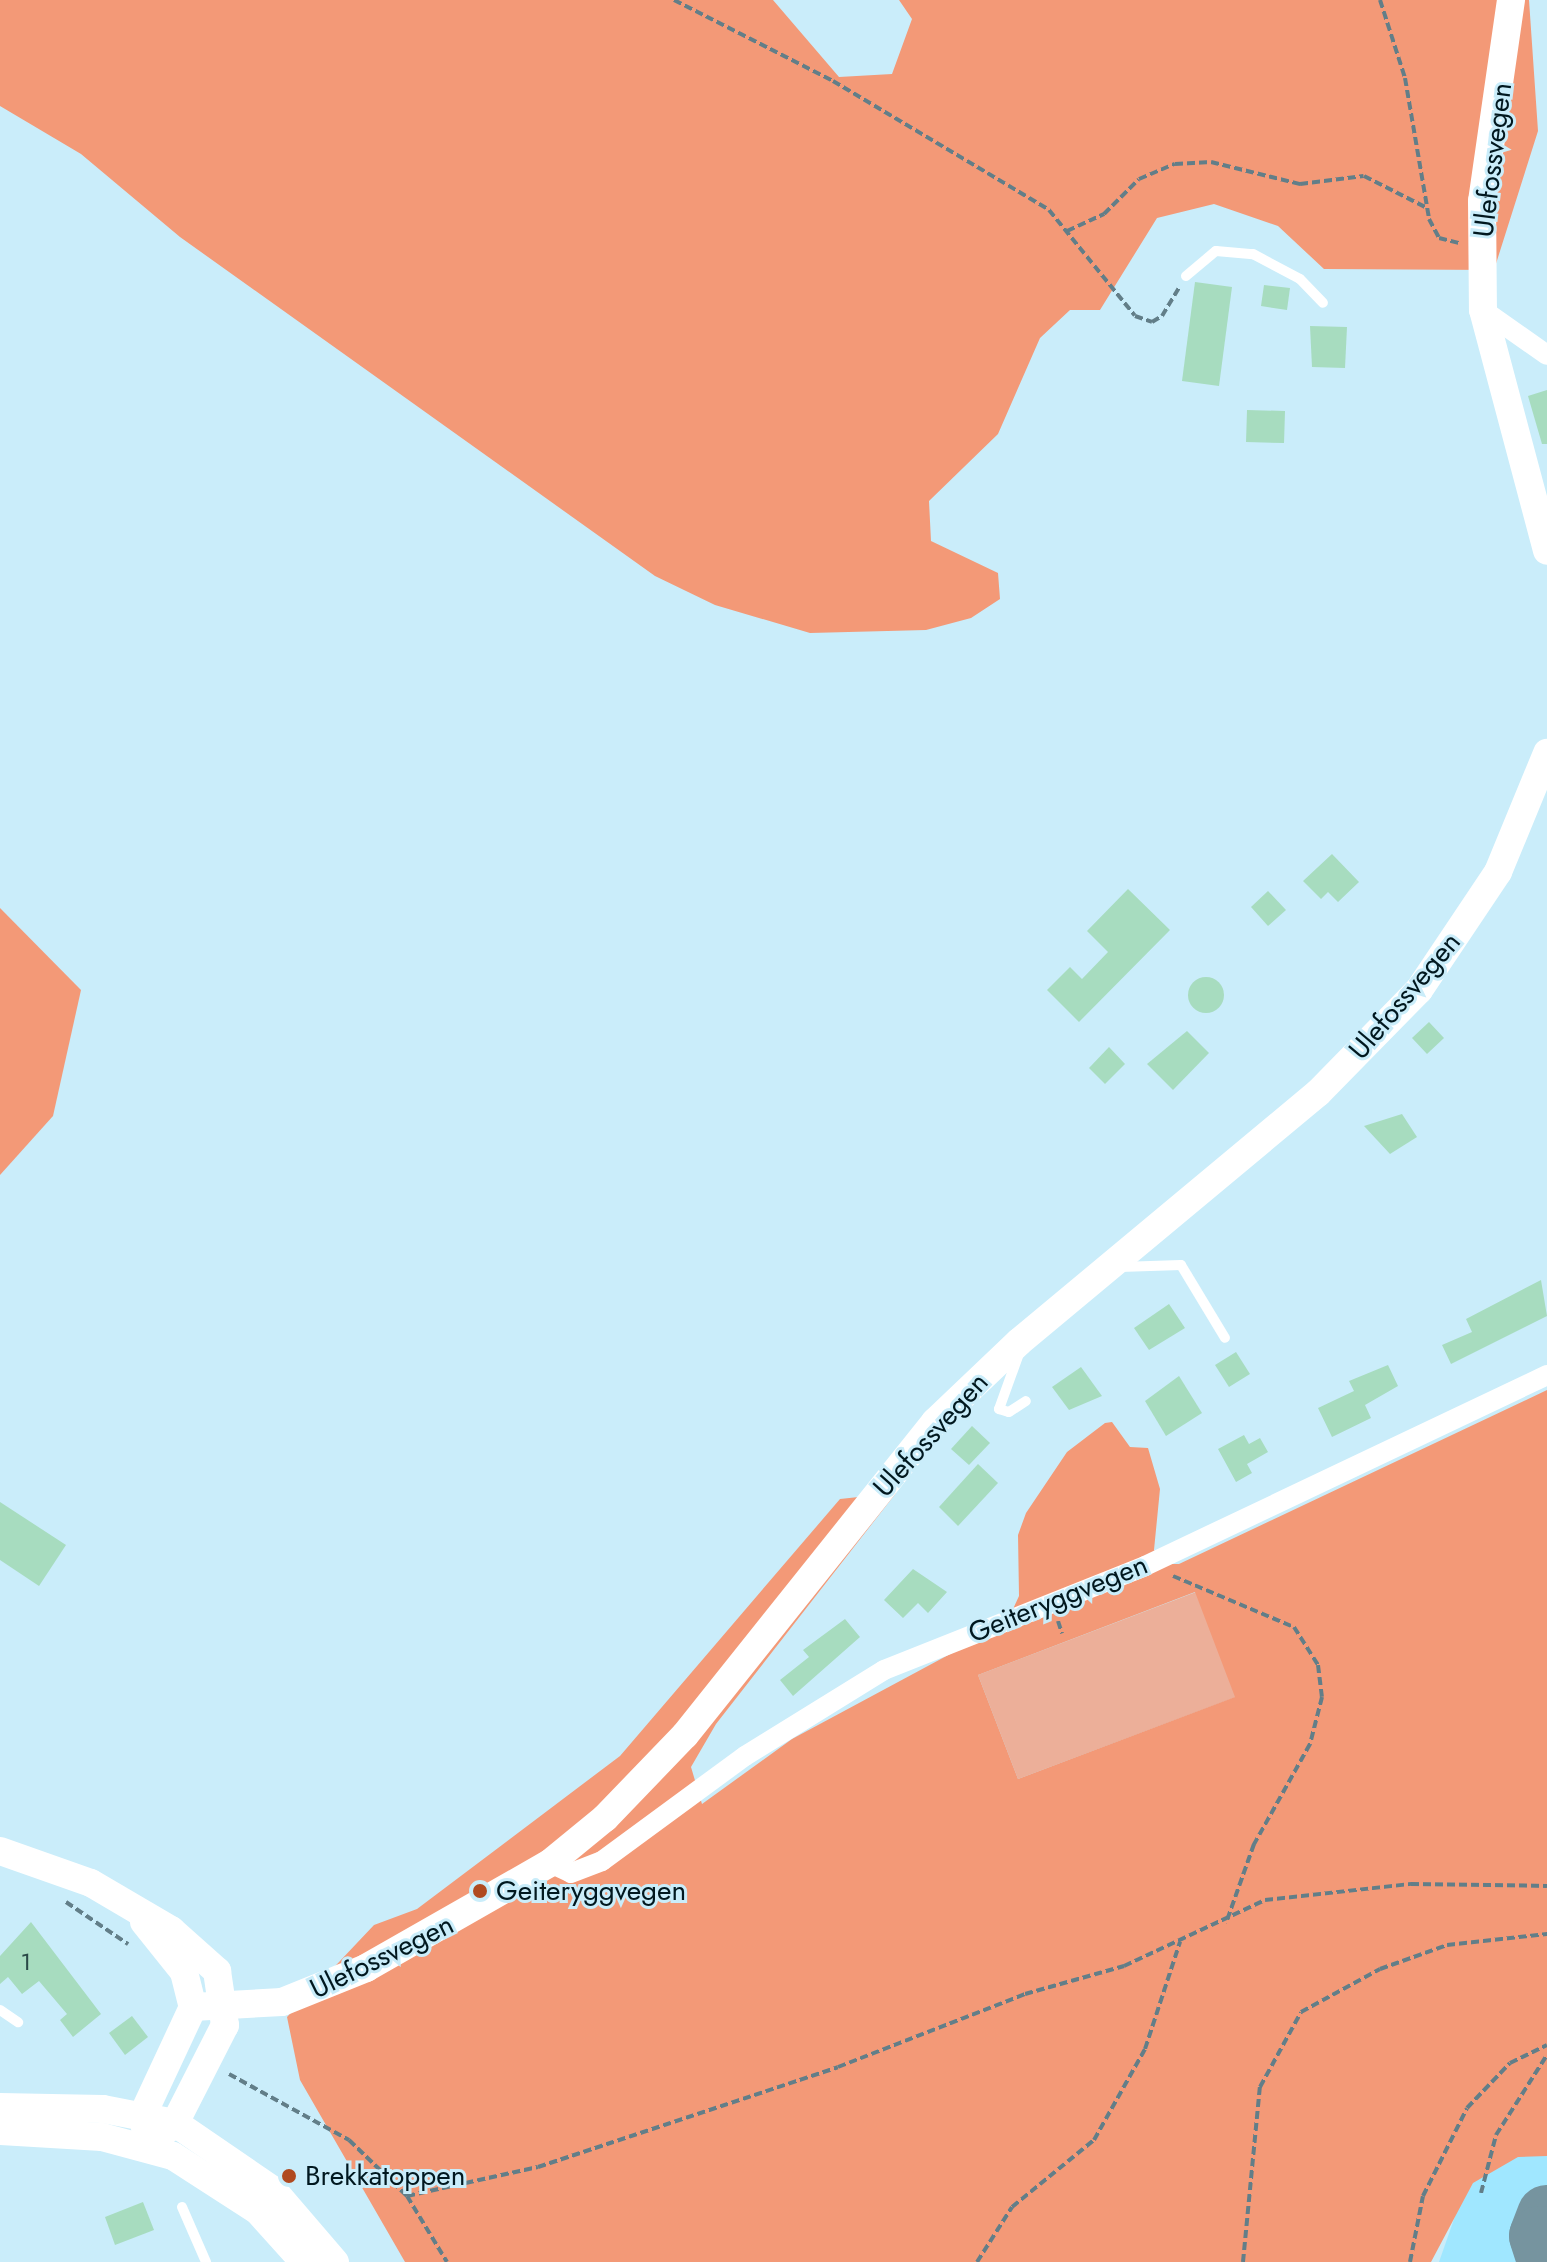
<!DOCTYPE html>
<style>
body{margin:0}
#map{position:relative;width:1547px;height:2262px;overflow:hidden;background:#caedfa;font-family:Jost,sans-serif}
div>[style]{position:absolute}
.built>*{inset:0;background:#a0e7ff}
.green>*{inset:0;background:#ecaf99}
.forest>*{inset:0;background:#f39977}
.taxiway>*{height:60px;margin:-30px;padding:0 30px;transform-origin:30px;border-radius:30px;background:#76949f}
.building>*{inset:0;background:#a7dcbf}
.round{border-radius:50%}
.path>*{height:4px;margin-top:-2px;transform-origin:0;background:repeating-linear-gradient(90deg,#627e88 0 8px,transparent 0 12px)}
.lane>*{height:10px;margin:-5px;padding:0 5px;transform-origin:5px;border-radius:5px;background:#fff}
.street>*{height:20px;margin:-10px;padding:0 10px;transform-origin:10px;border-radius:10px;background:#fff}
.secondary>*{height:28px;margin:-14px;padding:0 14px;transform-origin:14px;border-radius:14px;background:#fff}
.dots>*{width:22px;height:22px;translate:-50% -50%;box-sizing:border-box;border:4px solid #caedfa;border-radius:50%}
span{translate:-50% -50%;white-space:nowrap;text-align:center;line-height:1.15;-webkit-text-stroke:6px #caedfa;paint-order:stroke}
.number-label{font-size:24px;color:#2a4947}
.number-label span{-webkit-text-stroke-width:0}
.street-label{font-size:28px;color:#01181f}
.poi-label{font-size:28px;color:#01181f}
.left{translate:0 -50%;text-align:left}
</style>
<div id="map">
<div class="built">
<div style="clip-path:polygon(1547px 2072px,1547px 2262px,1439px 2262px,1475px 2159px)"></div>
</div>
<div class="green">
<div style="clip-path:polygon(1196px 1592px,1236px 1697px,1018px 1779px,978px 1675px)"></div>
</div>
<div class="forest">
<div style="clip-path:polygon(0 0,773px 0,839px 77px,892px 74px,912px 19px,899px 0,1529px 0,1538px 131px,1494px 270px,1324px 269px,1278px 226px,1214px 204px,1157px 218px,1100px 310px,1070px 310px,1040px 338px,998px 434px,929px 501px,931px 541px,998px 573px,1000px 599px,971px 618px,926px 630px,810px 633px,715px 605px,655px 576px,180px 237px,81px 154px,0 106px)"></div>
<div style="clip-path:polygon(0 908px,81px 990px,53px 1116px,0 1175px)"></div>
<div style="clip-path:polygon(evenodd,1547px 1390px,1547px 2156px,1518px 2157px,1473px 2183px,1431px 2262px,405px 2262px,300px 2080px,287px 2017px,374px 1925px,417px 1909px,620px 1756px,840px 1499px,896px 1493px,716px 1724px,691px 1767px,702px 1804px,792px 1739px,1006px 1624px,1019px 1596px,1018px 1535px,1026px 1513px,1067px 1452px,1105px 1423px,1112px 1422px,1130px 1447px,1148px 1448px,1160px 1489px,1154px 1550px,1165px 1564px,1179px 1564px,1547px 1390px,1195px 1592px,1235px 1697px,1018px 1779px,978px 1675px,1195px 1592px)"></div>
</div>
<div class="taxiway">
<div style="left:1547px;top:2215px;width:22px;rotate:111deg"></div>
<div style="left:1539px;top:2236px;width:26px;rotate:72deg"></div>
</div>
<div class="building">
<div style="clip-path:polygon(1195px 282px,1232px 287px,1219px 386px,1182px 381px)"></div>
<div style="clip-path:polygon(1264px 285px,1290px 288px,1287px 310px,1261px 306px)"></div>
<div style="clip-path:polygon(1310px 326px,1347px 327px,1345px 368px,1312px 367px)"></div>
<div style="clip-path:polygon(1547px 390px,1547px 444px,1542px 444px,1528px 396px)"></div>
<div style="clip-path:polygon(1247px 410px,1285px 411px,1284px 443px,1246px 442px)"></div>
<div style="clip-path:polygon(1332px 854px,1359px 882px,1338px 902px,1328px 892px,1321px 899px,1303px 881px)"></div>
<div style="clip-path:polygon(1128px 889px,1170px 930px,1079px 1022px,1047px 990px,1070px 967px,1082px 979px,1108px 952px,1087px 931px)"></div>
<div style="clip-path:polygon(1268px 891px,1286px 910px,1268px 926px,1251px 907px)"></div>
<div class="round" style="left:1188px;top:977px;width:36px;height:36px"></div>
<div style="clip-path:polygon(1429px 1022px,1444px 1038px,1427px 1054px,1412px 1038px)"></div>
<div style="clip-path:polygon(1187px 1031px,1209px 1053px,1173px 1090px,1147px 1064px)"></div>
<div style="clip-path:polygon(1109px 1047px,1125px 1064px,1105px 1084px,1089px 1068px)"></div>
<div style="clip-path:polygon(1402px 1114px,1417px 1137px,1390px 1154px,1364px 1126px)"></div>
<div style="clip-path:polygon(1541px 1280px,1547px 1316px,1451px 1364px,1442px 1345px,1472px 1332px,1466px 1319px)"></div>
<div style="clip-path:polygon(1169px 1304px,1185px 1328px,1149px 1350px,1134px 1328px)"></div>
<div style="clip-path:polygon(1236px 1352px,1250px 1374px,1229px 1387px,1215px 1365px)"></div>
<div style="clip-path:polygon(1388px 1365px,1398px 1386px,1365px 1405px,1371px 1418px,1332px 1437px,1318px 1408px,1354px 1391px,1349px 1381px)"></div>
<div style="clip-path:polygon(1081px 1367px,1102px 1396px,1069px 1410px,1052px 1387px)"></div>
<div style="clip-path:polygon(1179px 1376px,1202px 1413px,1166px 1436px,1145px 1401px)"></div>
<div style="clip-path:polygon(972px 1426px,990px 1443px,969px 1465px,951px 1449px)"></div>
<div style="clip-path:polygon(1244px 1435px,1249px 1444px,1260px 1438px,1268px 1452px,1247px 1464px,1252px 1473px,1236px 1482px,1218px 1449px)"></div>
<div style="clip-path:polygon(978px 1464px,998px 1483px,958px 1526px,939px 1507px)"></div>
<div style="clip-path:polygon(0 1502px,66px 1545px,39px 1586px,0 1560px)"></div>
<div style="clip-path:polygon(913px 1569px,947px 1592px,928px 1613px,918px 1603px,903px 1618px,884px 1600px)"></div>
<div style="clip-path:polygon(845px 1619px,860px 1637px,793px 1696px,780px 1680px,809px 1657px,803px 1650px)"></div>
<div style="clip-path:polygon(31px 1922px,101px 2014px,73px 2037px,60px 2020px,67px 2014px,39px 1981px,22px 1994px,8px 1977px,0 1984px,0 1956px)"></div>
<div style="clip-path:polygon(132px 2016px,148px 2037px,125px 2055px,109px 2033px)"></div>
<div style="clip-path:polygon(143px 2202px,154px 2230px,115px 2245px,105px 2217px)"></div>
</div>
<div class="path">
<div style="left:674px;top:0;width:178px;rotate:27deg"></div>
<div style="left:833px;top:81px;width:252px;rotate:30.8deg"></div>
<div style="left:1049px;top:210px;width:136px;rotate:50.9deg"></div>
<div style="left:1135px;top:316px;width:18px;rotate:19deg"></div>
<div style="left:1152px;top:322px;width:12px;rotate:-31deg"></div>
<div style="left:1162px;top:316px;width:33px;rotate:-59deg"></div>
<div style="left:1380px;top:0;width:82px;rotate:72.2deg"></div>
<div style="left:1405px;top:78px;width:143px;rotate:80.3deg"></div>
<div style="left:1429px;top:219px;width:21px;rotate:62deg"></div>
<div style="left:1439px;top:238px;width:21px;rotate:14deg"></div>
<div style="left:1067px;top:231px;width:41px;rotate:-24.7deg"></div>
<div style="left:1104px;top:214px;width:49px;rotate:-45deg"></div>
<div style="left:1139px;top:179px;width:39px;rotate:-23deg"></div>
<div style="left:1175px;top:164px;width:36px;rotate:-3deg"></div>
<div style="left:1211px;top:162px;width:92px;rotate:13.9deg"></div>
<div style="left:1300px;top:184px;width:64px;rotate:-7.1deg"></div>
<div style="left:1364px;top:176px;width:71px;rotate:26.9deg"></div>
<div style="left:1173px;top:1576px;width:131px;rotate:22.9deg"></div>
<div style="left:1294px;top:1627px;width:45px;rotate:57.7deg"></div>
<div style="left:1318px;top:1665px;width:32px;rotate:83deg"></div>
<div style="left:1322px;top:1697px;width:49px;rotate:104.3deg"></div>
<div style="left:1310px;top:1744px;width:115px;rotate:119.2deg"></div>
<div style="left:1254px;top:1844px;width:84px;rotate:109.5deg"></div>
<div style="left:1058px;top:1621px;width:13px;rotate:72deg"></div>
<div style="left:66px;top:1902px;width:75px;rotate:34.1deg"></div>
<div style="left:229px;top:2074px;width:137px;rotate:28.8deg"></div>
<div style="left:349px;top:2140px;width:81px;rotate:44deg"></div>
<div style="left:407px;top:2196px;width:134px;rotate:-12.5deg"></div>
<div style="left:538px;top:2167px;width:316px;rotate:-18.4deg"></div>
<div style="left:838px;top:2067px;width:201px;rotate:-21.3deg"></div>
<div style="left:1025px;top:1994px;width:103px;rotate:-15.8deg"></div>
<div style="left:1124px;top:1966px;width:156px;rotate:-25.1deg"></div>
<div style="left:1265px;top:1900px;width:147px;rotate:-6.3deg"></div>
<div style="left:1411px;top:1884px;width:136px;rotate:0.8deg"></div>
<div style="left:1481px;top:2193px;width:60px;rotate:-75.5deg"></div>
<div style="left:1496px;top:2135px;width:95px;rotate:-57.5deg"></div>
<div style="left:407px;top:2196px;width:77px;rotate:58.8deg"></div>
<div style="left:977px;top:2262px;width:65px;rotate:-57.5deg"></div>
<div style="left:1012px;top:2207px;width:106px;rotate:-39.3deg"></div>
<div style="left:1094px;top:2140px;width:104px;rotate:-60.7deg"></div>
<div style="left:1145px;top:2049px;width:113px;rotate:-71.9deg"></div>
<div style="left:1243px;top:2262px;width:176px;rotate:-84.5deg"></div>
<div style="left:1260px;top:2087px;width:85px;rotate:-61.3deg"></div>
<div style="left:1301px;top:2012px;width:90px;rotate:-28.6deg"></div>
<div style="left:1380px;top:1969px;width:71px;rotate:-19.7deg"></div>
<div style="left:1447px;top:1945px;width:101px;rotate:-6.3deg"></div>
<div style="left:1410px;top:2262px;width:67px;rotate:-78.9deg"></div>
<div style="left:1423px;top:2196px;width:98px;rotate:-63.4deg"></div>
<div style="left:1467px;top:2108px;width:62px;rotate:-46.3deg"></div>
<div style="left:1510px;top:2063px;width:41px;rotate:-25.9deg"></div>
</div>
<div class="lane">
<div style="left:1186px;top:276px;width:39px;rotate:-40deg"></div>
<div style="left:1216px;top:251px;width:37px;rotate:5deg"></div>
<div style="left:1253px;top:254px;width:53px;rotate:28deg"></div>
<div style="left:1300px;top:279px;width:33px;rotate:46deg"></div>
<div style="left:1120px;top:1267px;width:61px;rotate:-1.9deg"></div>
<div style="left:1181px;top:1265px;width:85px;rotate:58.9deg"></div>
<div style="left:1021px;top:1348px;width:65px;rotate:109.8deg"></div>
<div style="left:999px;top:1409px;width:10px;rotate:17deg"></div>
<div style="left:1009px;top:1412px;width:20px;rotate:-33deg"></div>
<div style="left:0;top:2010px;width:22px;rotate:34deg"></div>
<div style="left:182px;top:2207px;width:60px;rotate:66.4deg"></div>
</div>
<div class="street">
<div style="left:1483px;top:310px;width:78px;rotate:35.1deg"></div>
<div style="left:550px;top:1863px;width:23px;rotate:25deg"></div>
<div style="left:571px;top:1873px;width:33px;rotate:-21deg"></div>
<div style="left:602px;top:1861px;width:177px;rotate:-36.3deg"></div>
<div style="left:745px;top:1756px;width:163px;rotate:-31.7deg"></div>
<div style="left:884px;top:1670px;width:281px;rotate:-21.7deg"></div>
<div style="left:1145px;top:1566px;width:445px;rotate:-25.4deg"></div>
</div>
<div class="secondary">
<div style="left:1511px;top:0;width:203px;rotate:98.2deg"></div>
<div style="left:1482px;top:201px;width:109px;rotate:89.5deg"></div>
<div style="left:1483px;top:310px;width:249px;rotate:75.1deg"></div>
<div style="left:0;top:1851px;width:96px;rotate:19.4deg"></div>
<div style="left:91px;top:1883px;width:93px;rotate:30.4deg"></div>
<div style="left:171px;top:1930px;width:62px;rotate:41.7deg"></div>
<div style="left:217px;top:1971px;width:55px;rotate:81.6deg"></div>
<div style="left:225px;top:2025px;width:110px;rotate:117deg"></div>
<div style="left:175px;top:2123px;width:36px;rotate:141deg"></div>
<div style="left:144px;top:1922px;width:64px;rotate:51.3deg"></div>
<div style="left:184px;top:1972px;width:36px;rotate:76deg"></div>
<div style="left:193px;top:2007px;width:118px;rotate:115deg"></div>
<div style="left:143px;top:2114px;width:15px;rotate:82deg"></div>
<div style="left:193px;top:2007px;width:89px;rotate:-3.2deg"></div>
<div style="left:282px;top:2002px;width:91px;rotate:-22deg"></div>
<div style="left:366px;top:1968px;width:212px;rotate:-29.7deg"></div>
<div style="left:550px;top:1863px;width:71px;rotate:-39.3deg"></div>
<div style="left:605px;top:1818px;width:115px;rotate:-46.1deg"></div>
<div style="left:685px;top:1735px;width:401px;rotate:-51.4deg"></div>
<div style="left:935px;top:1422px;width:116px;rotate:-43.6deg"></div>
<div style="left:1019px;top:1342px;width:389px;rotate:-39.8deg"></div>
<div style="left:1318px;top:1093px;width:144px;rotate:-45.6deg"></div>
<div style="left:1419px;top:990px;width:142px;rotate:-56.2deg"></div>
<div style="left:1498px;top:872px;width:129px;rotate:-67.6deg"></div>
<div style="left:0;top:2107px;width:103px;rotate:1.1deg"></div>
<div style="left:103px;top:2109px;width:73px;rotate:11deg"></div>
<div style="left:175px;top:2123px;width:119px;rotate:34.4deg"></div>
<div style="left:273px;top:2190px;width:95px;rotate:49.3deg"></div>
<div style="left:0;top:2131px;width:102px;rotate:3.4deg"></div>
<div style="left:102px;top:2137px;width:73px;rotate:15deg"></div>
<div style="left:173px;top:2156px;width:101px;rotate:32.9deg"></div>
<div style="left:258px;top:2211px;width:69px;rotate:48deg"></div>
</div>
<div class="dots">
<div style="left:480px;top:1891px;background:#b04a20"></div>
<div style="left:289px;top:2176px;background:#b04a20"></div>
</div>
<div class="number-label">
<span style="left:26px;top:1962px">1</span>
</div>
<div class="street-label">
<span style="left:1493px;top:160px;rotate:-83deg">Ulefossvegen</span>
<span style="left:1405px;top:996px;rotate:-50deg">Ulefossvegen</span>
<span style="left:931px;top:1435px;rotate:-48deg">Ulefossvegen</span>
<span style="left:1058px;top:1599px;rotate:-22deg">Geiteryggvegen</span>
<span style="left:382px;top:1957px;rotate:-26deg">Ulefossvegen</span>
</div>
<div class="poi-label">
<span class="left" style="left:496px;top:1891px">Geiteryggvegen</span>
<span class="left" style="left:305px;top:2176px">Brekkatoppen</span>
</div>
</div>
